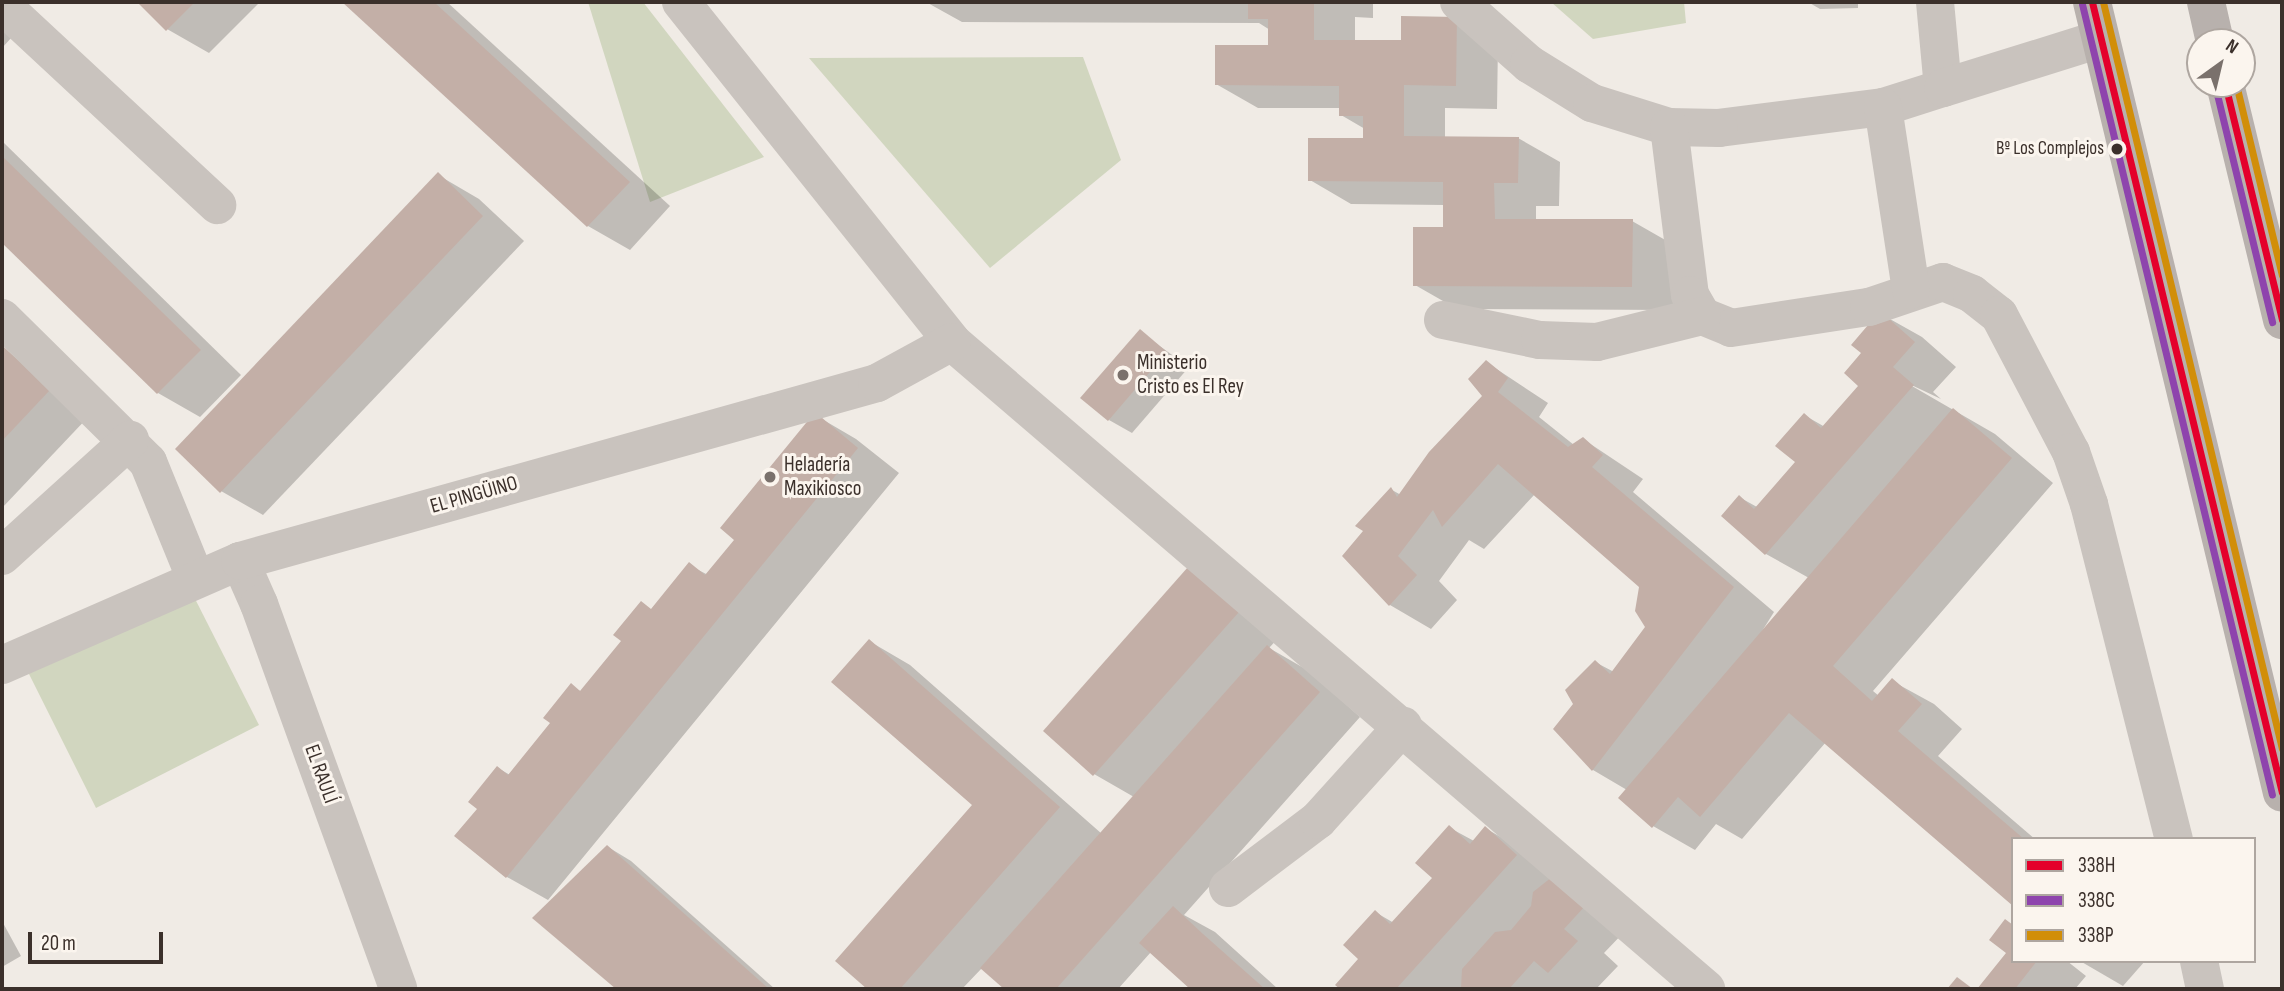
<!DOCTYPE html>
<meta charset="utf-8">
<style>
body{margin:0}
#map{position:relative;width:2284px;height:991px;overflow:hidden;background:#f0ebe5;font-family:"Sofia Sans Condensed",sans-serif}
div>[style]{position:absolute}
.green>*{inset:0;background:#d1d6bf}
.shadow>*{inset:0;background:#0003}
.building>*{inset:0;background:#c3afa7}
.minor>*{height:38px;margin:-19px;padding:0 19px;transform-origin:19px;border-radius:19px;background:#c9c3be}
.major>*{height:38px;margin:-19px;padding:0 19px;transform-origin:19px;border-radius:19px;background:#b8b1ad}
.bus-1>*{height:7px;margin:-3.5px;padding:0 3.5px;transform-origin:3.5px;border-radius:3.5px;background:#e4002b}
.bus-2>*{height:7px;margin:-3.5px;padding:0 3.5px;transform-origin:3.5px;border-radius:3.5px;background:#8e44ad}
.bus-3>*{height:7px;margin:-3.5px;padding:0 3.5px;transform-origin:3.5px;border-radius:3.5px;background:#d18e09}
.dots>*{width:19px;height:19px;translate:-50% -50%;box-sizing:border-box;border:4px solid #fbf5ee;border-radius:50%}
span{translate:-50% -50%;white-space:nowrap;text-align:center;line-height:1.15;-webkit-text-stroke:6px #fbf5ee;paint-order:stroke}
.bus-label{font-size:19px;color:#3b302b}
.right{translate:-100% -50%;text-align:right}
.poi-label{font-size:21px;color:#3b302b}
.left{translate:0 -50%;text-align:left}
.street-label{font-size:21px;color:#3b302b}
.frame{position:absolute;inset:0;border:4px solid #3b302b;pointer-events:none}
.legend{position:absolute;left:2011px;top:837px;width:245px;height:126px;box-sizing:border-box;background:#fbf5ee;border:2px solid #aea6a0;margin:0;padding:9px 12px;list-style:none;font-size:21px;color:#3b302b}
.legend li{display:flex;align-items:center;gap:14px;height:35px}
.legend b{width:35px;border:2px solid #aea6a0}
.north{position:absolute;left:2186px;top:28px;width:70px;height:70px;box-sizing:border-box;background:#fbf5ee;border:2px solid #aea6a0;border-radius:50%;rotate:34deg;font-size:19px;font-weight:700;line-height:28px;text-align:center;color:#3b302b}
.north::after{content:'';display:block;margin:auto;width:24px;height:32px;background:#7a716c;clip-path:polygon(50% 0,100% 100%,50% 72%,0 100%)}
.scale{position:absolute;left:28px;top:932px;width:135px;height:32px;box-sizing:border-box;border:4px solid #3b302b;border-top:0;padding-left:9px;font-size:21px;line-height:24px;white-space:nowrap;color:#3b302b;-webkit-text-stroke:5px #fbf5ee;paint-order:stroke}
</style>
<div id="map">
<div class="green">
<div style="clip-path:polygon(588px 2px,643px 2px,764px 157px,650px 202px)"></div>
<div style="clip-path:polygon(1551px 2px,1684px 2px,1686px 23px,1593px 39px)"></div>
<div style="clip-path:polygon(1083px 57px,1121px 160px,990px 268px,809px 58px)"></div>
<div style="clip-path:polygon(188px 585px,259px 725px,96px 808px,24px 664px)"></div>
</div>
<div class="shadow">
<div style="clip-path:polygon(140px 2px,260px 2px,209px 53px,167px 29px)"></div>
<div style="clip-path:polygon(344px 2px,447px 2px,670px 206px,630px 250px,588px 226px)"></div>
<div style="clip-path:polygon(926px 2px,1373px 2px,1373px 18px,1355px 17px,1355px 42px,1403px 42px,1456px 18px,1498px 42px,1497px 109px,1445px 108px,1445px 138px,1518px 138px,1560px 162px,1559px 206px,1536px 206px,1536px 220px,1632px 221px,1674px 245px,1674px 310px,1457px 309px,1415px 285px,1445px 229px,1445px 205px,1351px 204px,1310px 180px,1365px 140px,1365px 129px,1341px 115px,1341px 108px,1258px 108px,1216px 84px,1270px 47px,1270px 30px,1259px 23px,962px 22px)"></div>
<div style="clip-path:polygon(1808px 2px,1858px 2px,1858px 8px,1820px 9px)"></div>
<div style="clip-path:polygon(2px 27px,12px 37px,2px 48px)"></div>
<div style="clip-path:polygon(2px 141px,241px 375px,200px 417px,158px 393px,2px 240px)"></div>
<div style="clip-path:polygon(438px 175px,479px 199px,524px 241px,263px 515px,221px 491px)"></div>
<div style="clip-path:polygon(1881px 314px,1922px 337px,1956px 367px,1933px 392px,1941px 399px,1905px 382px,1995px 434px,2053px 483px,1873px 691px,1879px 696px,1892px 681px,1934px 704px,1962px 729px,1938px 756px,2035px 839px,2013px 839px,1826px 742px,1742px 839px,1716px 824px,1695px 850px,1653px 826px,1627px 790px,1593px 770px,1556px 729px,1575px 704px,1595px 662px,1614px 672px,1647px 627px,1641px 586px,1535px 494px,1484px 549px,1469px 540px,1439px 581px,1457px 600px,1431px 629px,1390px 605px,1365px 531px,1392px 490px,1401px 495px,1484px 396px,1486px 362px,1548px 403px,1539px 417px,1574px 445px,1583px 439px,1643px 479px,1633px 492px,1774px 612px,1759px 636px,1809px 578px,1766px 554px,1723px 516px,1739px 497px,1757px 507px,1797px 462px,1804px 415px,1825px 427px,1861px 385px,1864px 353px)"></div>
<div style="clip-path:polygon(1140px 332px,1189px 367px,1132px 433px,1109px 420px)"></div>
<div style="clip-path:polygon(4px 349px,90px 415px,2px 508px,2px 352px)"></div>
<div style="clip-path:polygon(815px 415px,856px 439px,899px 473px,548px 900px,507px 877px,479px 809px,498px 768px,510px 775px,552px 723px,571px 686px,582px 692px,689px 565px,708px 575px,737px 540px)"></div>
<div style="clip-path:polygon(1188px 569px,1279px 637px,1269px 648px,1309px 671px,1360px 717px,1184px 915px,1215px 932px,1278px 989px,1192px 989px,1151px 952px,1118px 989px,1006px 989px,982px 968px,962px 989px,870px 989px,837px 960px,974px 805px,869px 641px,910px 665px,1102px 834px,1134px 797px,1094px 774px,1045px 731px)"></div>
<div style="clip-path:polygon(1450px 828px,1474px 841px,1485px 828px,1527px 852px,1626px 930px,1604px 953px,1618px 966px,1596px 989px,1343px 989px,1337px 984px,1360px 959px,1375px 912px,1394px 923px,1434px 878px)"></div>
<div style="clip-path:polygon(608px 847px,631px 861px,775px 989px,619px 989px,535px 918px)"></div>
<div style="clip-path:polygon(2px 921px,21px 956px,2px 967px)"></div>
<div style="clip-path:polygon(2006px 922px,2013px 961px,2067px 961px,2086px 976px,2075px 989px,1979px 989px,2008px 953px)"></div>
<div style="clip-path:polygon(2080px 961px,2145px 961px,2123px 986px)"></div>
</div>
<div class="building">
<div style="clip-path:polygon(137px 2px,195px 2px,166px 31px)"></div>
<div style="clip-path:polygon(342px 2px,434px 2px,630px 182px,587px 227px)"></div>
<div style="clip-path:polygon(1248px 2px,1314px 2px,1314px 40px,1401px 40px,1401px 16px,1457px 17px,1456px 86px,1404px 85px,1404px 136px,1519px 137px,1518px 183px,1494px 183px,1495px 219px,1633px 219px,1632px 287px,1413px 286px,1413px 227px,1443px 227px,1443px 182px,1308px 181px,1308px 138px,1363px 138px,1363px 116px,1339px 116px,1339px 86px,1215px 85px,1215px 45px,1268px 45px,1268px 19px,1248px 19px)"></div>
<div style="clip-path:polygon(2px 156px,201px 350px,157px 394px,2px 243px)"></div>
<div style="clip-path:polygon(438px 172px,483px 216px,220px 493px,175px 449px)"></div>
<div style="clip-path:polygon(1880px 311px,1915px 342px,1893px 367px,1914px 385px,1765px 555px,1721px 516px,1739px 495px,1754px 509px,1795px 462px,1775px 446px,1804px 413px,1821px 428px,1858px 386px,1844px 373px,1861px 353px,1851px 345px)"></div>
<div style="clip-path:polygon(1140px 329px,1167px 352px,1108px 421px,1080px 398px)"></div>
<div style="clip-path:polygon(4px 347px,50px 390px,2px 441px,2px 349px)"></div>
<div style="clip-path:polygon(1486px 360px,1508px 378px,1498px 392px,1568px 447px,1583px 437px,1603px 455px,1592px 467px,1734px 587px,1592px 771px,1553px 729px,1573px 704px,1565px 690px,1595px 660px,1610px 674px,1645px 627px,1635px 611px,1639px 587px,1498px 464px,1442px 527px,1433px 510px,1398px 556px,1417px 575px,1389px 606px,1342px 556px,1363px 531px,1355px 526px,1391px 487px,1397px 497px,1429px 452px,1482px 396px,1468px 379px)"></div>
<div style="clip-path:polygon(1953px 408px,2012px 458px,1833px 666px,1872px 701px,1892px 678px,1922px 704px,1898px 731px,2024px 839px,2013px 839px,2013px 906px,1789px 713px,1700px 817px,1678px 797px,1652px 828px,1618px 798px)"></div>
<div style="clip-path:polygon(815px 412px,858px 448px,506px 878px,454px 836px,477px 809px,468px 802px,497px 766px,508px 775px,550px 723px,543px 718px,571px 683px,580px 691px,621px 641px,613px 635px,641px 601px,651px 609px,689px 562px,705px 575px,734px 540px,720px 528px)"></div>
<div style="clip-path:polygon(1188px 567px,1239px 612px,1093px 776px,1043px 731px)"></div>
<div style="clip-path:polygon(869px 639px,1060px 807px,900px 989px,867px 989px,835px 961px,972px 805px,831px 682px)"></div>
<div style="clip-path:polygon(1267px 645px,1320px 692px,1056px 989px,1004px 989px,980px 968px)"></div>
<div style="clip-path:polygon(1449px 825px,1470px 844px,1485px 826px,1517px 855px,1396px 989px,1340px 989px,1335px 985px,1358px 959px,1343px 945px,1375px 910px,1390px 924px,1432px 878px,1415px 863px)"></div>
<div style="clip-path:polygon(607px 845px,769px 989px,616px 989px,532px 918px)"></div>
<div style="clip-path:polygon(1552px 877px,1586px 905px,1564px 929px,1578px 941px,1548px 973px,1534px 961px,1509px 989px,1461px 989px,1462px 969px,1495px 932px,1511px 930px,1531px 906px,1533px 892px)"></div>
<div style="clip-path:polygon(1173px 906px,1203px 934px,1265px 989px,1190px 989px,1139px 943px)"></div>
<div style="clip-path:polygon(2005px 919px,2013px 925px,2013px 961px,2037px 961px,2015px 989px,1977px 989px,2006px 953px,1989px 940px)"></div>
<div style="clip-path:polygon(1957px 977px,1973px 989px,1947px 989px)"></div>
</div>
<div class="minor">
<div style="left:681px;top:2px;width:435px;rotate:51.4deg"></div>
<div style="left:952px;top:342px;width:994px;rotate:40.63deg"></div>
<div style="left:1459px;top:2px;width:94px;rotate:41.5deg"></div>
<div style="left:1529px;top:64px;width:74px;rotate:31.8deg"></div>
<div style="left:1592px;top:103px;width:81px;rotate:17.3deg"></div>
<div style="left:1935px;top:2px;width:86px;rotate:84.7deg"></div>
<div style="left:1943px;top:88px;width:63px;rotate:162.4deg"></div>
<div style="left:1883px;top:107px;width:165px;rotate:172.7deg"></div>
<div style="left:1719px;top:128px;width:50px;rotate:-178.9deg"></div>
<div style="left:1669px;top:127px;width:169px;rotate:82.9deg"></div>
<div style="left:1690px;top:295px;width:24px;rotate:60deg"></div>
<div style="left:1702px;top:316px;width:31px;rotate:22deg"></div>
<div style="left:1731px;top:328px;width:140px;rotate:-8.7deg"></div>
<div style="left:1869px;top:307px;width:78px;rotate:-18.7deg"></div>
<div style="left:1943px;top:282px;width:31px;rotate:22deg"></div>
<div style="left:1972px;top:294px;width:34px;rotate:38deg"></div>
<div style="left:1999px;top:315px;width:155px;rotate:62.3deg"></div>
<div style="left:2071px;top:452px;width:55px;rotate:70.9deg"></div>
<div style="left:2089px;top:504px;width:346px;rotate:75.8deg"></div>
<div style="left:2px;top:5px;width:294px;rotate:42.9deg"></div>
<div style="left:1943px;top:88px;width:164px;rotate:-17.3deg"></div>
<div style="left:1883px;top:107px;width:185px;rotate:81.3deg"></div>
<div style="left:2px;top:318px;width:205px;rotate:44.6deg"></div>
<div style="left:148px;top:462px;width:124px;rotate:67.8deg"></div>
<div style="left:1443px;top:320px;width:99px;rotate:11.7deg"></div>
<div style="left:1540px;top:340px;width:57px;rotate:2deg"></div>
<div style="left:1597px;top:342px;width:108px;rotate:-13.9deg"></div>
<div style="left:2px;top:556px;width:173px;rotate:-42.2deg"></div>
<div style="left:240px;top:561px;width:47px;rotate:66.2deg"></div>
<div style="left:259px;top:604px;width:409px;rotate:70.1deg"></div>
<div style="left:2px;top:665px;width:260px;rotate:-23.6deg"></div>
<div style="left:240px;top:561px;width:661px;rotate:-15.61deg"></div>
<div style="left:877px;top:383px;width:85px;rotate:-28.7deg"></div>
<div style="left:1228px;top:888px;width:113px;rotate:-37.1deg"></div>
<div style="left:1318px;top:820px;width:127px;rotate:-47.9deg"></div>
<div style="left:2199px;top:961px;width:29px;rotate:78deg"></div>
</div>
<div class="major">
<div style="left:2092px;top:2px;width:813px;rotate:76.49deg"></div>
<div style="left:2206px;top:2px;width:41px;rotate:77.3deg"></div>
<div style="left:2225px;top:84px;width:243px;rotate:76.4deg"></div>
</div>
<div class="bus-1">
<div style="left:2092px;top:2px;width:813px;rotate:76.49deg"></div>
<div style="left:2225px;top:84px;width:243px;rotate:76.4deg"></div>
</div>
<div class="bus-2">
<div style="left:2082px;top:4px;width:813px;rotate:76.49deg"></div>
<div style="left:2215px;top:86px;width:243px;rotate:76.4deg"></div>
</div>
<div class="bus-3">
<div style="left:2103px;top:2px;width:768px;rotate:76.52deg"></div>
<div style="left:2236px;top:84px;width:197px;rotate:76.5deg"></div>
</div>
<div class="dots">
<div style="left:2117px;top:149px;background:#3b302b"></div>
<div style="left:1123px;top:375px;background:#7a716c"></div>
<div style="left:770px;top:477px;background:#7a716c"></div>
</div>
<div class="bus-label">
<span class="right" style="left:2104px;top:149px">Bº Los Complejos</span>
</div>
<div class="poi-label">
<span class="left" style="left:1137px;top:375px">Ministerio<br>Cristo es El Rey</span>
<span class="left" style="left:784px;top:477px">Heladería<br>Maxikiosco</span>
</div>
<div class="street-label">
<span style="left:474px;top:495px;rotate:-16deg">EL PINGÜINO</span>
<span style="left:321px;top:774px;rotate:70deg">EL RAULÍ</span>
</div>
<div class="frame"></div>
<ul class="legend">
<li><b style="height:9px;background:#e4002b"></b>338H</li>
<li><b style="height:9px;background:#8e44ad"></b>338C</li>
<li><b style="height:9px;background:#d18e09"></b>338P</li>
</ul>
<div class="north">N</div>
<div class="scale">20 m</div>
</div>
